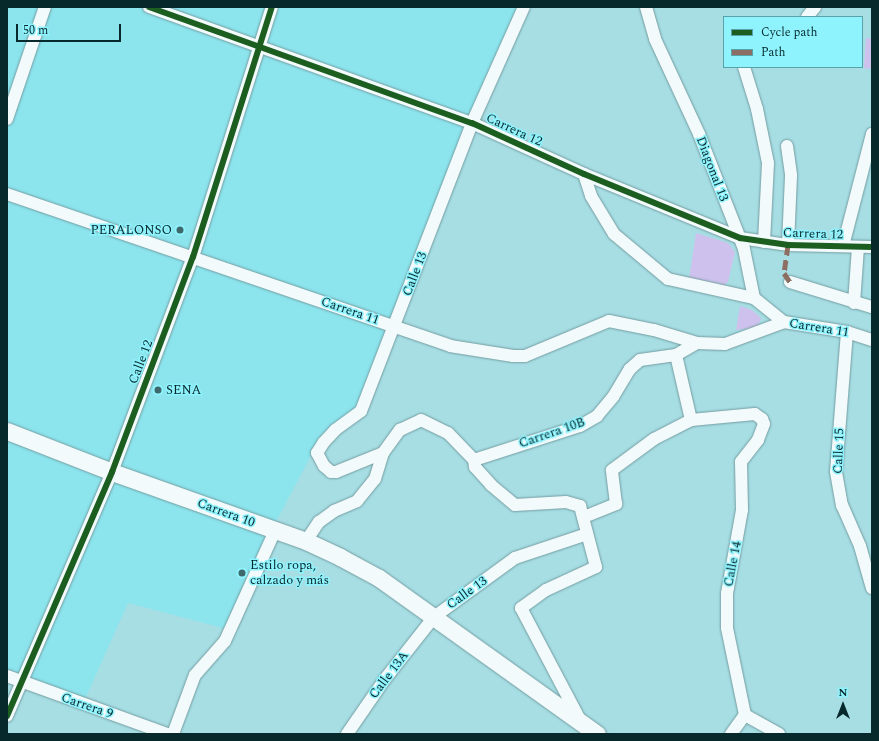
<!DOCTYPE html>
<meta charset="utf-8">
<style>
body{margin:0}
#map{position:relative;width:879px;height:741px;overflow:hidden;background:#a7dee4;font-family:Spectral,serif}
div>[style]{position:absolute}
.built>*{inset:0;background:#8ce4ed}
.green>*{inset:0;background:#cec1ed}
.roads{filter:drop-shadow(0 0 1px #749da1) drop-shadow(0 0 1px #749da1)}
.street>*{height:12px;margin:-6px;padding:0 6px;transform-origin:6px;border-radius:6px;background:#f2fafb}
.secondary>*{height:17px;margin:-8.5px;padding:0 8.5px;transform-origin:8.5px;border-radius:8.5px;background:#f2fafb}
.quiet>*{height:5px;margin-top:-2.5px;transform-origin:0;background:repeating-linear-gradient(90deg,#8d6e63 0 10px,transparent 0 15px)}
.cycleway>*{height:6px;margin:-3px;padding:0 3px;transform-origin:3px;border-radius:3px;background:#1b5e20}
.dots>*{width:11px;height:11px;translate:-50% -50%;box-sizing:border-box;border:2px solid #8ef3fd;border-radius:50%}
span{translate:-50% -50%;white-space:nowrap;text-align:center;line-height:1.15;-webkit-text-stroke:3px #8ef3fd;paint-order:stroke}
.street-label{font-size:13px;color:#07292c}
.poi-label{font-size:13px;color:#07292c}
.right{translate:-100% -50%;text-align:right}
.left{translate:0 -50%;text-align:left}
.frame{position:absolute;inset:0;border:8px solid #07292c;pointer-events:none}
.legend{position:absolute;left:723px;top:16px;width:140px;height:52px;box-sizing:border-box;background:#8ef3fd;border:1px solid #58a2a9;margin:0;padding:5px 7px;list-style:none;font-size:12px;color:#07292c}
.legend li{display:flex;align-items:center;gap:8px;height:20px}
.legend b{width:20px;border:1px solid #58a2a9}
.north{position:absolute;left:823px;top:685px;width:40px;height:40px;-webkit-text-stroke:3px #8ef3fd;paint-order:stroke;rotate:0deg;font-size:11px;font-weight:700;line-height:16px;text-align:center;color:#07292c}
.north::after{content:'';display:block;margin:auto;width:14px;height:18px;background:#07292c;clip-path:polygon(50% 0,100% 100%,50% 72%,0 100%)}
.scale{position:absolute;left:16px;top:24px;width:105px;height:18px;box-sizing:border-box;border:2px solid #07292c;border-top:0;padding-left:5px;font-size:12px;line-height:14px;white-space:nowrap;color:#07292c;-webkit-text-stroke:3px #8ef3fd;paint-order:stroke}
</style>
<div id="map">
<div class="built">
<div style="clip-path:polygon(7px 7px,521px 7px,360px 408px,323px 433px,270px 533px,227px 629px,128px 603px,81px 708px,7px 678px)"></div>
</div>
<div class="green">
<div style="clip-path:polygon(866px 38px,872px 39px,872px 69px,864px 68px)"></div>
<div style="clip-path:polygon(696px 233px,728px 243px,735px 252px,728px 282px,724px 285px,689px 279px)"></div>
<div style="clip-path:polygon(740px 306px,752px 310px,761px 318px,758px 327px,736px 330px)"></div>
</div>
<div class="roads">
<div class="street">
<div style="left:149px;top:7px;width:343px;rotate:19.8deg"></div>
<div style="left:472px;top:123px;width:123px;rotate:24.5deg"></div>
<div style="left:584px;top:174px;width:169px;rotate:22.3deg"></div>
<div style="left:740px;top:238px;width:49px;rotate:8.3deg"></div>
<div style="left:788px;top:245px;width:84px;rotate:1.4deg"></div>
<div style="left:646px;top:7px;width:33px;rotate:74deg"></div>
<div style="left:655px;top:39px;width:105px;rotate:65.1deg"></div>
<div style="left:699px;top:134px;width:123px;rotate:68.6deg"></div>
<div style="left:744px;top:249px;width:50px;rotate:78.5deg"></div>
<div style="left:754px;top:298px;width:38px;rotate:39deg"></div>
<div style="left:807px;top:17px;width:13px;rotate:-51deg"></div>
<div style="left:744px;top:67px;width:44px;rotate:72.8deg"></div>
<div style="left:757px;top:109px;width:55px;rotate:78.5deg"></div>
<div style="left:768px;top:163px;width:79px;rotate:92.9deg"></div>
<div style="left:7px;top:119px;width:118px;rotate:-71.3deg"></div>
<div style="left:787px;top:146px;width:30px;rotate:82deg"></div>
<div style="left:791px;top:176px;width:69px;rotate:92.5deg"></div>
<div style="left:584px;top:174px;width:23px;rotate:72deg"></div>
<div style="left:591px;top:196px;width:44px;rotate:58.8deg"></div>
<div style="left:614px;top:234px;width:70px;rotate:39.8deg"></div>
<div style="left:668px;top:279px;width:88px;rotate:12.5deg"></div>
<div style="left:7px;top:194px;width:468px;rotate:18.9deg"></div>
<div style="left:450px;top:346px;width:64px;rotate:9deg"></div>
<div style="left:513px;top:356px;width:12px"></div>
<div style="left:525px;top:356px;width:91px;rotate:-22.6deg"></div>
<div style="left:609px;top:321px;width:46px;rotate:11.3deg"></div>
<div style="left:654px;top:330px;width:45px;rotate:16.8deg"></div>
<div style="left:843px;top:246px;width:116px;rotate:-75.5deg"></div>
<div style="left:790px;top:282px;width:86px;rotate:17deg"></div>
<div style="left:854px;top:303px;width:56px;rotate:-85.9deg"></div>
<div style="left:847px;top:332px;width:140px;rotate:94.5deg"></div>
<div style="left:836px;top:472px;width:34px;rotate:80deg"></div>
<div style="left:842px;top:505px;width:45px;rotate:66.3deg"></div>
<div style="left:860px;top:546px;width:44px;rotate:74.1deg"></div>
<div style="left:676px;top:355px;width:67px;rotate:77deg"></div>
<div style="left:383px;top:453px;width:51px;rotate:158deg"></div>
<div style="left:336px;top:472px;width:5px;rotate:180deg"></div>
<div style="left:331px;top:472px;width:9px;rotate:-139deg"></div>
<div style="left:324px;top:466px;width:15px;rotate:-118deg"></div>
<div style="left:317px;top:453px;width:13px;rotate:-58deg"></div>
<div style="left:324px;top:442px;width:16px;rotate:-47deg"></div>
<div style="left:335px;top:430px;width:32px;rotate:-36deg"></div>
<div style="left:361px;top:411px;width:309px;rotate:-68.9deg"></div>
<div style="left:472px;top:123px;width:127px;rotate:-65.9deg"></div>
<div style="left:474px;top:460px;width:111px;rotate:-17.8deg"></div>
<div style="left:580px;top:426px;width:20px;rotate:-30deg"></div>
<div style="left:597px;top:416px;width:25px;rotate:-50deg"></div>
<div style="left:613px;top:397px;width:33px;rotate:-59deg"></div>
<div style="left:630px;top:369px;width:13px;rotate:-42deg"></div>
<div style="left:640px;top:360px;width:36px;rotate:-8deg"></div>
<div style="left:676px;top:355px;width:24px;rotate:-30deg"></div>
<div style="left:697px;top:343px;width:28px;rotate:2deg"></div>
<div style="left:725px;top:344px;width:63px;rotate:-20.4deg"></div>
<div style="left:784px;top:322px;width:64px;rotate:9deg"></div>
<div style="left:847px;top:332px;width:26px;rotate:18deg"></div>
<div style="left:584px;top:517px;width:35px;rotate:-22deg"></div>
<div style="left:616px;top:504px;width:34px;rotate:-97deg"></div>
<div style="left:612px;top:470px;width:52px;rotate:-36.4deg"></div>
<div style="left:654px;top:439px;width:42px;rotate:-27.2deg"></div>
<div style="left:691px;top:420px;width:64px;rotate:-5.4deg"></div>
<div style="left:755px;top:414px;width:9px;rotate:36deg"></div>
<div style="left:762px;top:419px;width:5px;rotate:68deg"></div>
<div style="left:764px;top:424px;width:17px;rotate:111deg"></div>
<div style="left:758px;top:440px;width:28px;rotate:128deg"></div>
<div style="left:741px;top:462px;width:48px;rotate:88.8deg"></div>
<div style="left:742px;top:510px;width:84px;rotate:100.2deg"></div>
<div style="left:727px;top:593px;width:35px;rotate:90deg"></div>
<div style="left:727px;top:628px;width:89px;rotate:78.3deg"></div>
<div style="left:306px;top:541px;width:23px;rotate:-56deg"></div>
<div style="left:319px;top:522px;width:19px;rotate:-36deg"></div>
<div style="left:334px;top:511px;width:25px;rotate:-23deg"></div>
<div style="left:357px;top:501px;width:28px;rotate:-51deg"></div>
<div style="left:375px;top:479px;width:27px;rotate:-73deg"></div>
<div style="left:383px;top:453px;width:29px;rotate:-54deg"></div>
<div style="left:400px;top:430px;width:23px;rotate:-25deg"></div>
<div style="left:421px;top:420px;width:30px;rotate:26deg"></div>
<div style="left:448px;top:433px;width:37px;rotate:46deg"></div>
<div style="left:474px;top:460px;width:7px;rotate:82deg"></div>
<div style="left:475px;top:467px;width:24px;rotate:48deg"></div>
<div style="left:491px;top:485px;width:31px;rotate:40deg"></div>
<div style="left:515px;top:505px;width:51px;rotate:-3.4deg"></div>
<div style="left:566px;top:502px;width:15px;rotate:16deg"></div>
<div style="left:580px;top:506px;width:63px;rotate:75.3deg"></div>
<div style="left:596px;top:567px;width:55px;rotate:155.3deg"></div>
<div style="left:546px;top:590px;width:31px;rotate:144deg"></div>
<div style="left:521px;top:608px;width:127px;rotate:62.2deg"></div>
<div style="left:7px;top:676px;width:170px;rotate:19.9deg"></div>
<div style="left:745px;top:715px;width:39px;rotate:29deg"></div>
<div style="left:7px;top:716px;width:266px;rotate:-66.7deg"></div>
<div style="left:112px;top:472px;width:230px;rotate:-69.4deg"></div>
<div style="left:193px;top:257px;width:262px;rotate:-72.5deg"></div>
<div style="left:173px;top:734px;width:63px;rotate:-69.6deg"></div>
<div style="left:195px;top:675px;width:45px;rotate:-48.6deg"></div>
<div style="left:225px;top:641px;width:121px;rotate:-65.6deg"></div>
<div style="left:347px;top:734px;width:67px;rotate:-55.4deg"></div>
<div style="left:385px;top:679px;width:79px;rotate:-51.7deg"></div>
<div style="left:434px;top:617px;width:100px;rotate:-36.1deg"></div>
<div style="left:515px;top:558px;width:76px;rotate:-18.4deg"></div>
<div style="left:731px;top:734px;width:24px;rotate:-54deg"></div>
</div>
<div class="secondary">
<div style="left:7px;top:431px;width:113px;rotate:21.3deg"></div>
<div style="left:112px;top:472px;width:206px;rotate:19.6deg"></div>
<div style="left:306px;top:541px;width:38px;rotate:25deg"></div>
<div style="left:340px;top:557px;width:44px;rotate:28.3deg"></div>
<div style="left:379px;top:578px;width:268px;rotate:35.6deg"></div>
</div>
</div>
<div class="quiet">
<div style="left:788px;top:245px;width:28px;rotate:98deg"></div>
<div style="left:784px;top:273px;width:11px;rotate:56deg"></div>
</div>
<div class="cycleway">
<div style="left:149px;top:7px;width:343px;rotate:19.8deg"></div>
<div style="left:472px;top:123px;width:123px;rotate:24.5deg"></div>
<div style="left:584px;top:174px;width:169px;rotate:22.3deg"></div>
<div style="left:740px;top:238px;width:49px;rotate:8.3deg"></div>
<div style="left:788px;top:245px;width:84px;rotate:1.4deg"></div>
<div style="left:7px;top:716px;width:266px;rotate:-66.7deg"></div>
<div style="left:112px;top:472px;width:230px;rotate:-69.4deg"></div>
<div style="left:193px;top:257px;width:262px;rotate:-72.5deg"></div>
</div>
<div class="dots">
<div style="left:180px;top:230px;background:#3f686c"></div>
<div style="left:158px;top:390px;background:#3f686c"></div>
<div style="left:242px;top:573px;background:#3f686c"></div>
</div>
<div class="street-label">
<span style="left:514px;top:130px;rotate:25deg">Carrera 12</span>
<span style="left:712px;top:169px;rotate:69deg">Diagonal 13</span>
<span style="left:813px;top:234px;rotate:2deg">Carrera 12</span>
<span style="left:415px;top:274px;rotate:-69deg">Calle 13</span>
<span style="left:350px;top:311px;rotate:19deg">Carrera 11</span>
<span style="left:819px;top:328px;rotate:9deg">Carrera 11</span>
<span style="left:141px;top:362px;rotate:-69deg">Calle 12</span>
<span style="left:552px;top:433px;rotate:-19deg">Carrera 10B</span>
<span style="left:839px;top:451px;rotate:-88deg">Calle 15</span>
<span style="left:226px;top:513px;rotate:20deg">Carrera 10</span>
<span style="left:733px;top:564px;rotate:-79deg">Calle 14</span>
<span style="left:467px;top:593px;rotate:-36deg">Calle 13</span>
<span style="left:389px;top:675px;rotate:-53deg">Calle 13A</span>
<span style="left:87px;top:706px;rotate:19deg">Carrera 9</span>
</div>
<div class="poi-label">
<span class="right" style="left:172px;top:230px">PERALONSO</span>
<span class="left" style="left:166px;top:390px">SENA</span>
<span class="left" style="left:250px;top:573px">Estilo ropa,<br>calzado y más</span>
</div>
<div class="frame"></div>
<ul class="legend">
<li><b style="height:5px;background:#1b5e20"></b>Cycle path</li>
<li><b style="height:5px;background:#8d6e63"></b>Path</li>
</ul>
<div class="north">N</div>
<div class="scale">50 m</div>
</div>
